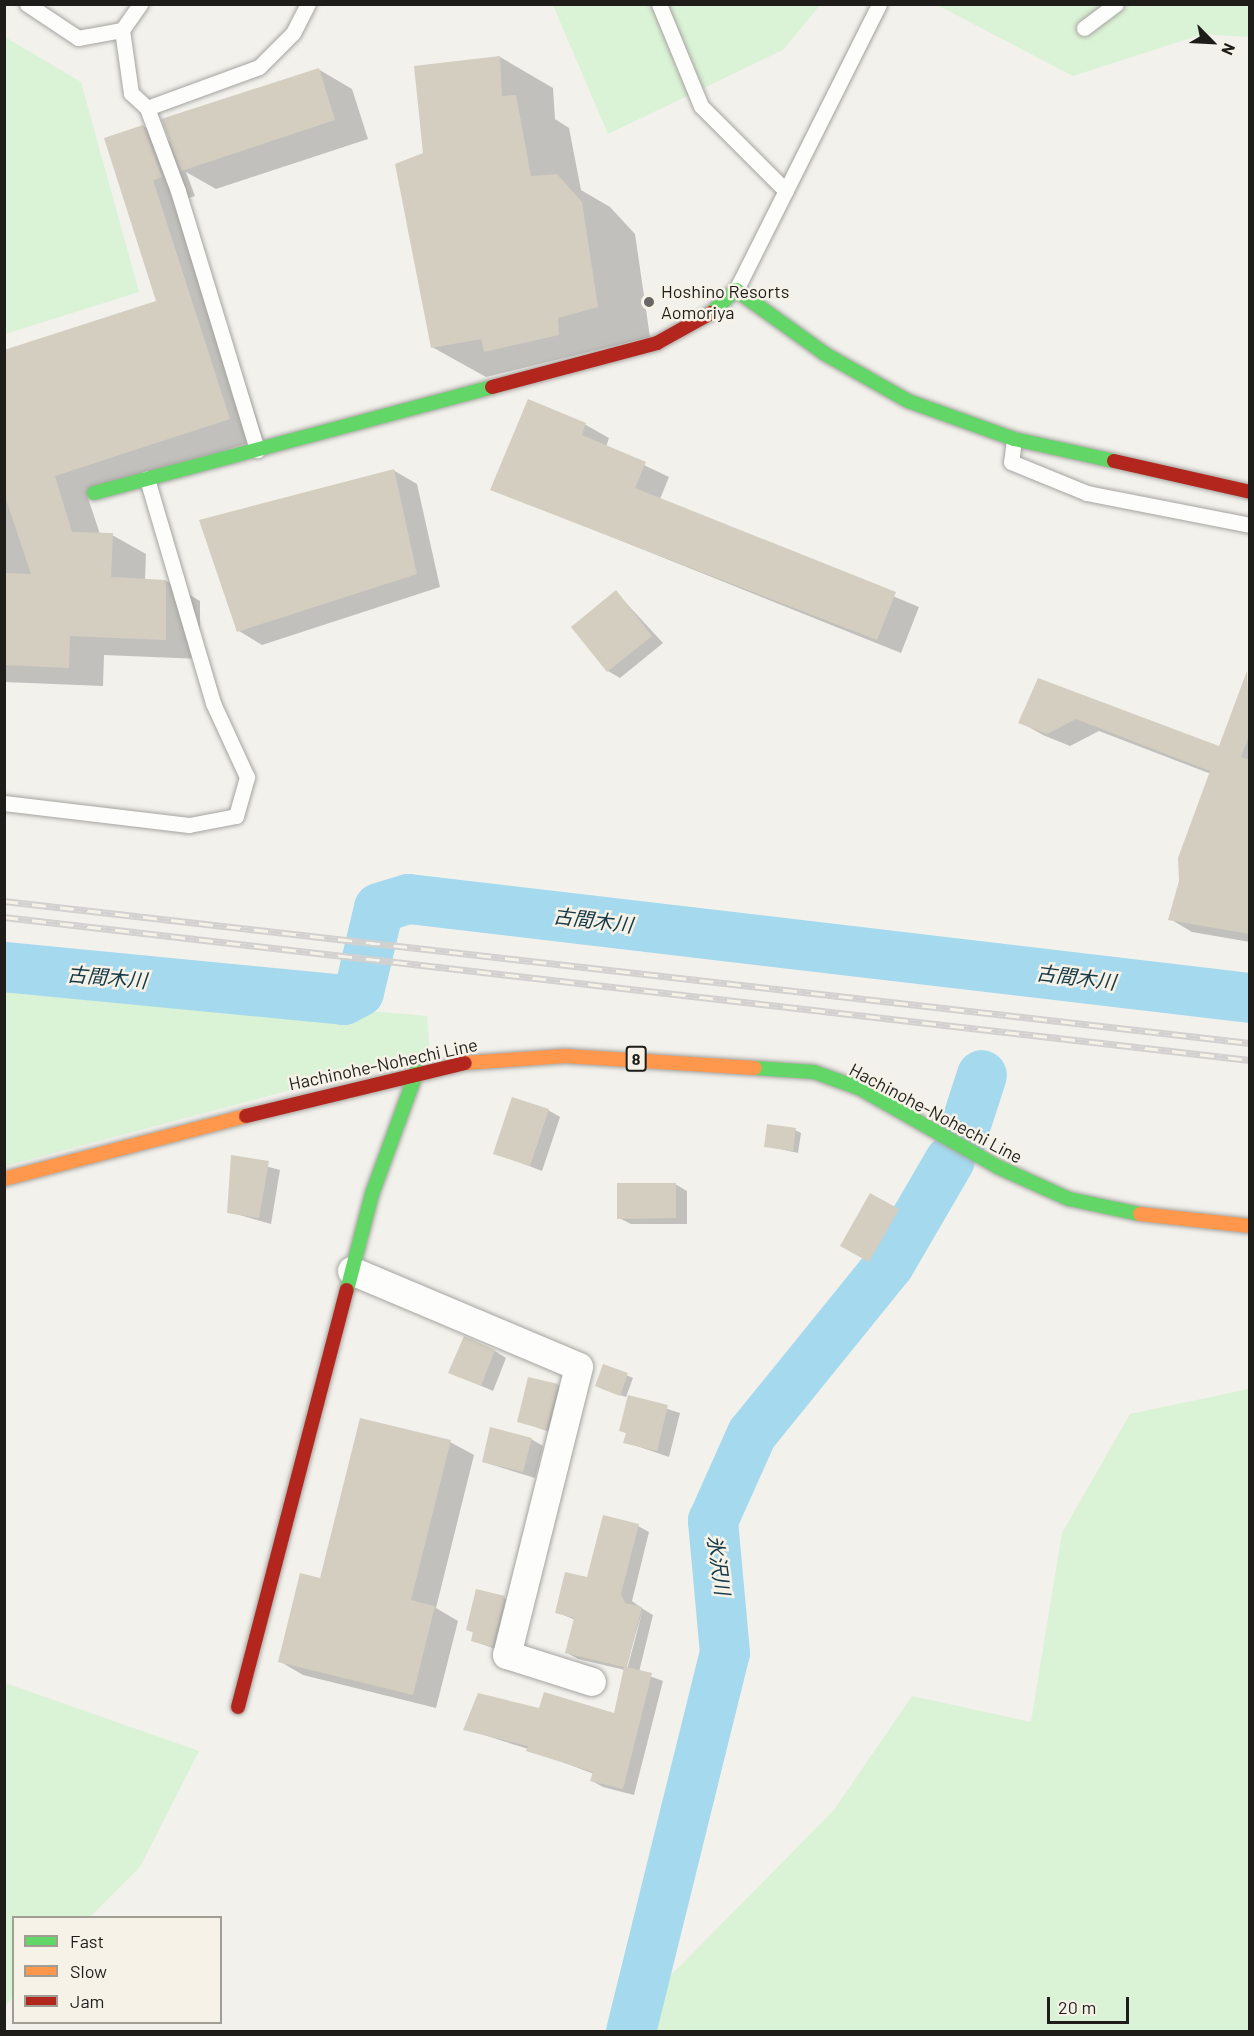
<!DOCTYPE html>
<meta charset="utf-8">
<style>
body{margin:0}
#map{position:relative;width:1254px;height:2036px;overflow:hidden;background:#f2f1ec;font-family:Barlow,"Noto Sans JP",sans-serif}
div>[style]{position:absolute}
.green>*{inset:0;background:#daf2d5}
.shadow>*{inset:0;background:#0003}
.river>*{height:50px;margin:-25px;padding:0 25px;transform-origin:25px;border-radius:25px;background:#a4d9ee}
.building>*{inset:0;background:#d4cec0}
.roads{filter:drop-shadow(0 0 2px #a6a4a0) drop-shadow(0 0 2px #a6a4a0)}
.lane>*{height:15px;margin:-7.5px;padding:0 7.5px;transform-origin:7.5px;border-radius:7.5px;background:#fdfdfc}
.street>*{height:28px;margin:-14px;padding:0 14px;transform-origin:14px;border-radius:14px;background:#fdfdfc}
.fast>*{height:14px;margin:-7px;padding:0 7px;transform-origin:7px;border-radius:7px;background:#63d668}
.slow>*{height:14px;margin:-7px;padding:0 7px;transform-origin:7px;border-radius:7px;background:#ff974d}
.jam>*{height:14px;margin:-7px;padding:0 7px;transform-origin:7px;border-radius:7px;background:#b3261e}
.rail>*{height:7px;margin-top:-3.5px;transform-origin:0;background:repeating-linear-gradient(90deg,#f6f2e8 0 14px,#d2d1cf 0 28px);box-sizing:border-box;border-block:2px solid #d2d1cf}
.dots>*{width:16px;height:16px;translate:-50% -50%;box-sizing:border-box;border:3px solid #f6f2e8;border-radius:50%}
span{translate:-50% -50%;white-space:nowrap;text-align:center;line-height:1.15;-webkit-text-stroke:5px #f6f2e8;paint-order:stroke}
.shield-label span{padding:2px 4px;background:#f6f2e8;border:2px solid;border-radius:4px;-webkit-text-stroke-width:0}
.shield-label{font-size:16px;color:#1e1d19;font-weight:700}
.poi-label{font-size:18px;color:#1e1d19}
.left{translate:0 -50%;text-align:left}
.street-label{font-size:18px;color:#1e1d19}
.water-label{font-size:20px;color:#143846;font-style:italic}
.frame{position:absolute;inset:0;border:6px solid #1e1d19;pointer-events:none}
.legend{position:absolute;left:12px;top:1916px;width:210px;height:108px;box-sizing:border-box;background:#f6f2e8;border:2px solid #a09d95;margin:0;padding:8px 10px;list-style:none;font-size:18px;color:#1e1d19}
.legend li{display:flex;align-items:center;gap:12px;height:30px}
.legend b{width:30px;border:2px solid #a09d95}
.north{position:absolute;left:1182px;top:12px;width:60px;height:60px;-webkit-text-stroke:4px #f6f2e8;paint-order:stroke;rotate:114deg;font-size:16px;font-weight:700;line-height:24px;text-align:center;color:#1e1d19}
.north::after{content:'';display:block;margin:auto;width:21px;height:27px;background:#1e1d19;clip-path:polygon(50% 0,100% 100%,50% 72%,0 100%)}
.scale{position:absolute;left:1047px;top:1997px;width:82px;height:27px;box-sizing:border-box;border:3px solid #1e1d19;border-top:0;padding-left:8px;font-size:18px;line-height:21px;white-space:nowrap;color:#1e1d19;-webkit-text-stroke:4px #f6f2e8;paint-order:stroke}
</style>
<div id="map">
<div class="green">
<div style="clip-path:polygon(553px 5px,820px 5px,783px 50px,608px 134px)"></div>
<div style="clip-path:polygon(937px 5px,1249px 5px,1249px 37px,1203px 34px,1073px 76px)"></div>
<div style="clip-path:polygon(5px 37px,81px 82px,139px 292px,5px 334px)"></div>
<div style="clip-path:polygon(4px 979px,427px 1016px,430px 1053px,5px 1166px)"></div>
<div style="clip-path:polygon(1249px 1389px,1249px 2031px,616px 2031px,834px 1810px,912px 1696px,1031px 1722px,1062px 1533px,1130px 1414px)"></div>
<div style="clip-path:polygon(5px 1683px,199px 1751px,140px 1867px,90px 1917px,14px 1918px,13px 1997px,5px 2006px)"></div>
</div>
<div class="shadow">
<div style="clip-path:polygon(500px 57px,553px 88px,555px 119px,569px 128px,581px 190px,610px 207px,635px 234px,650px 337px,486px 377px,432px 347px,425px 154px,416px 67px)"></div>
<div style="clip-path:polygon(318px 69px,352px 89px,368px 139px,216px 189px,186px 172px,195px 196px,186px 199px,263px 438px,87px 495px,100px 534px,112px 535px,146px 554px,145px 580px,166px 581px,200px 601px,200px 659px,104px 655px,103px 686px,4px 682px,4px 352px,158px 302px,143px 126px,172px 143px)"></div>
<div style="clip-path:polygon(529px 401px,586px 425px,609px 438px,606px 447px,669px 477px,660px 499px,919px 607px,901px 653px,492px 489px)"></div>
<div style="clip-path:polygon(393px 470px,417px 484px,440px 587px,262px 645px,239px 631px)"></div>
<div style="clip-path:polygon(616px 592px,663px 643px,620px 678px,608px 671px)"></div>
<div style="clip-path:polygon(1039px 680px,1220px 748px,1236px 707px,1250px 712px,1250px 942px,1192px 932px,1170px 919px,1211px 774px,1099px 731px,1070px 746px,1043px 735px,1020px 722px)"></div>
<div style="clip-path:polygon(548px 1110px,560px 1117px,542px 1171px,495px 1153px)"></div>
<div style="clip-path:polygon(795px 1130px,801px 1133px,798px 1153px,766px 1146px)"></div>
<div style="clip-path:polygon(232px 1157px,280px 1170px,271px 1224px,229px 1212px)"></div>
<div style="clip-path:polygon(675px 1184px,687px 1191px,687px 1224px,631px 1224px,619px 1218px)"></div>
<div style="clip-path:polygon(871px 1195px,910px 1217px,881px 1268px,842px 1245px)"></div>
<div style="clip-path:polygon(495px 1351px,506px 1358px,493px 1391px,450px 1372px)"></div>
<div style="clip-path:polygon(604px 1366px,633px 1378px,626px 1397px,602px 1389px)"></div>
<div style="clip-path:polygon(557px 1385px,569px 1392px,558px 1435px,519px 1421px)"></div>
<div style="clip-path:polygon(630px 1397px,680px 1413px,669px 1457px,625px 1442px,627px 1434px,621px 1430px)"></div>
<div style="clip-path:polygon(531px 1439px,543px 1446px,535px 1478px,483px 1462px)"></div>
<div style="clip-path:polygon(450px 1442px,474px 1455px,436px 1608px,458px 1621px,436px 1708px,303px 1675px,279px 1661px)"></div>
<div style="clip-path:polygon(638px 1526px,649px 1532px,632px 1601px,643px 1609px,625px 1670px,578px 1659px,567px 1653px,575px 1620px,557px 1612px)"></div>
<div style="clip-path:polygon(504px 1598px,516px 1605px,504px 1652px,473px 1641px,474px 1633px,468px 1630px)"></div>
<div style="clip-path:polygon(643px 1609px,653px 1615px,639px 1672px,663px 1681px,634px 1795px,603px 1787px,592px 1781px,594px 1774px,528px 1749px,465px 1729px,540px 1710px,615px 1715px)"></div>
</div>
<div class="river">
<div style="left:4px;top:967px;width:342px;rotate:5.5deg"></div>
<div style="left:344px;top:1000px;width:17px;rotate:-28deg"></div>
<div style="left:359px;top:992px;width:86px;rotate:-76.6deg"></div>
<div style="left:379px;top:908px;width:31px;rotate:-17deg"></div>
<div style="left:409px;top:899px;width:847px;rotate:6.71deg"></div>
<div style="left:961px;top:1140px;width:68px;rotate:-72.1deg"></div>
<div style="left:631px;top:2032px;width:390px;rotate:-76.1deg"></div>
<div style="left:725px;top:1653px;width:133px;rotate:-95.2deg"></div>
<div style="left:713px;top:1521px;width:95px;rotate:-65.9deg"></div>
<div style="left:752px;top:1434px;width:218px;rotate:-51deg"></div>
<div style="left:889px;top:1265px;width:121px;rotate:-59.8deg"></div>
</div>
<div class="building">
<div style="clip-path:polygon(500px 56px,502px 96px,516px 95px,531px 176px,557px 174px,582px 202px,598px 307px,558px 318px,559px 335px,484px 352px,481px 339px,431px 348px,395px 164px,423px 153px,414px 66px)"></div>
<div style="clip-path:polygon(319px 68px,335px 120px,181px 171px,161px 119px)"></div>
<div style="clip-path:polygon(143px 125px,162px 177px,153px 180px,230px 419px,55px 476px,72px 532px,113px 533px,111px 577px,166px 580px,166px 640px,70px 636px,69px 668px,4px 665px,4px 573px,31px 574px,4px 493px,4px 350px,156px 301px,104px 138px)"></div>
<div style="clip-path:polygon(528px 399px,586px 423px,582px 435px,646px 462px,635px 488px,896px 592px,877px 640px,490px 490px)"></div>
<div style="clip-path:polygon(394px 469px,417px 574px,237px 632px,199px 520px)"></div>
<div style="clip-path:polygon(616px 590px,652px 636px,607px 672px,571px 627px)"></div>
<div style="clip-path:polygon(1247px 671px,1250px 733px,1241px 757px,1250px 760px,1250px 934px,1168px 920px,1179px 881px,1178px 858px,1210px 771px,1076px 719px,1047px 734px,1018px 723px,1038px 678px,1219px 746px)"></div>
<div style="clip-path:polygon(512px 1097px,549px 1109px,530px 1166px,493px 1154px)"></div>
<div style="clip-path:polygon(767px 1124px,796px 1128px,793px 1151px,764px 1147px)"></div>
<div style="clip-path:polygon(231px 1155px,269px 1161px,259px 1218px,227px 1213px)"></div>
<div style="clip-path:polygon(617px 1183px,676px 1183px,676px 1218px,617px 1219px)"></div>
<div style="clip-path:polygon(870px 1193px,899px 1209px,869px 1262px,840px 1246px)"></div>
<div style="clip-path:polygon(464px 1336px,495px 1350px,481px 1386px,448px 1373px)"></div>
<div style="clip-path:polygon(603px 1364px,628px 1373px,620px 1396px,595px 1386px)"></div>
<div style="clip-path:polygon(528px 1377px,558px 1384px,546px 1430px,517px 1422px)"></div>
<div style="clip-path:polygon(628px 1395px,668px 1405px,657px 1451px,623px 1443px,626px 1433px,619px 1431px)"></div>
<div style="clip-path:polygon(360px 1418px,451px 1440px,411px 1600px,435px 1606px,413px 1695px,278px 1662px,300px 1573px,320px 1578px)"></div>
<div style="clip-path:polygon(490px 1427px,532px 1438px,523px 1472px,482px 1462px)"></div>
<div style="clip-path:polygon(603px 1515px,639px 1524px,621px 1594px,625px 1603px,642px 1607px,627px 1667px,652px 1673px,623px 1789px,590px 1781px,593px 1772px,526px 1751px,528px 1746px,463px 1730px,478px 1693px,539px 1708px,544px 1692px,614px 1713px,624px 1667px,565px 1653px,574px 1618px,555px 1613px,565px 1572px,587px 1577px)"></div>
<div style="clip-path:polygon(476px 1589px,505px 1596px,492px 1647px,471px 1641px,473px 1632px,466px 1630px)"></div>
</div>
<div class="roads">
<div class="lane">
<div style="left:27px;top:4px;width:61px;rotate:33.7deg"></div>
<div style="left:78px;top:38px;width:45px;rotate:-10.3deg"></div>
<div style="left:122px;top:30px;width:32px;rotate:-55deg"></div>
<div style="left:659px;top:4px;width:110px;rotate:67.6deg"></div>
<div style="left:701px;top:106px;width:120px;rotate:45deg"></div>
<div style="left:1084px;top:28px;width:40px;rotate:-37deg"></div>
<div style="left:122px;top:30px;width:64px;rotate:81.9deg"></div>
<div style="left:131px;top:93px;width:22px;rotate:43deg"></div>
<div style="left:147px;top:108px;width:89px;rotate:69.5deg"></div>
<div style="left:178px;top:191px;width:271px;rotate:73deg"></div>
<div style="left:147px;top:108px;width:119px;rotate:-20.1deg"></div>
<div style="left:259px;top:67px;width:48px;rotate:-45deg"></div>
<div style="left:293px;top:33px;width:33px;rotate:-63deg"></div>
<div style="left:736px;top:290px;width:319px;rotate:-63.4deg"></div>
<div style="left:1014px;top:439px;width:23px;rotate:97deg"></div>
<div style="left:1011px;top:462px;width:82px;rotate:22.2deg"></div>
<div style="left:1087px;top:493px;width:166px;rotate:11.1deg"></div>
<div style="left:4px;top:803px;width:186px;rotate:6.8deg"></div>
<div style="left:189px;top:825px;width:48px;rotate:-10.8deg"></div>
<div style="left:236px;top:816px;width:41px;rotate:-74.2deg"></div>
<div style="left:247px;top:777px;width:81px;rotate:-114.7deg"></div>
<div style="left:213px;top:703px;width:234px;rotate:-106.4deg"></div>
</div>
<div class="street">
<div style="left:352px;top:1271px;width:246px;rotate:22.9deg"></div>
<div style="left:579px;top:1367px;width:297px;rotate:104deg"></div>
<div style="left:507px;top:1655px;width:89px;rotate:17.6deg"></div>
</div>
<div class="fast">
<div style="left:711px;top:313px;width:34px;rotate:-43deg"></div>
<div style="left:736px;top:290px;width:110px;rotate:35.7deg"></div>
<div style="left:825px;top:354px;width:95px;rotate:29.5deg"></div>
<div style="left:908px;top:401px;width:113px;rotate:19.7deg"></div>
<div style="left:1014px;top:439px;width:102px;rotate:12.4deg"></div>
<div style="left:94px;top:493px;width:412px;rotate:-14.9deg"></div>
<div style="left:755px;top:1068px;width:59px;rotate:3.9deg"></div>
<div style="left:814px;top:1072px;width:48px;rotate:19.6deg"></div>
<div style="left:859px;top:1088px;width:160px;rotate:29.6deg"></div>
<div style="left:998px;top:1167px;width:78px;rotate:24.3deg"></div>
<div style="left:1069px;top:1199px;width:73px;rotate:11.9deg"></div>
<div style="left:347px;top:1290px;width:99px;rotate:-75.4deg"></div>
<div style="left:372px;top:1194px;width:131px;rotate:-69.9deg"></div>
</div>
<div class="slow">
<div style="left:465px;top:1063px;width:100px;rotate:-4deg"></div>
<div style="left:565px;top:1056px;width:190px;rotate:3.6deg"></div>
<div style="left:4px;top:1179px;width:250px;rotate:-14.6deg"></div>
<div style="left:1140px;top:1214px;width:111px;rotate:6.2deg"></div>
</div>
<div class="jam">
<div style="left:492px;top:387px;width:171px;rotate:-14.9deg"></div>
<div style="left:657px;top:343px;width:62px;rotate:-29.1deg"></div>
<div style="left:1114px;top:461px;width:139px;rotate:12.8deg"></div>
<div style="left:246px;top:1116px;width:225px;rotate:-13.6deg"></div>
<div style="left:238px;top:1707px;width:431px;rotate:-75.4deg"></div>
</div>
</div>
<div class="rail">
<div style="left:4px;top:901px;width:1254px;rotate:6.5deg"></div>
<div style="left:4px;top:917px;width:1254px;rotate:6.55deg"></div>
</div>
<div class="dots">
<div style="left:649px;top:302px;background:#686763"></div>
</div>
<div class="shield-label">
<span style="left:636px;top:1059px">8</span>
</div>
<div class="poi-label">
<span class="left" style="left:661px;top:302px">Hoshino Resorts<br>Aomoriya</span>
</div>
<div class="street-label">
<span style="left:383px;top:1064px;rotate:-12deg">Hachinohe-Nohechi Line</span>
<span style="left:936px;top:1113px;rotate:28deg">Hachinohe-Nohechi Line</span>
</div>
<div class="water-label">
<span style="left:593px;top:920px;rotate:7deg">古間木川</span>
<span style="left:107px;top:977px;rotate:5deg">古間木川</span>
<span style="left:1076px;top:977px;rotate:7deg">古間木川</span>
<span style="left:719px;top:1565px;rotate:82deg">氷沢川</span>
</div>
<div class="frame"></div>
<ul class="legend">
<li><b style="height:8px;background:#63d668"></b>Fast</li>
<li><b style="height:8px;background:#ff974d"></b>Slow</li>
<li><b style="height:8px;background:#b3261e"></b>Jam</li>
</ul>
<div class="north">N</div>
<div class="scale">20 m</div>
</div>
